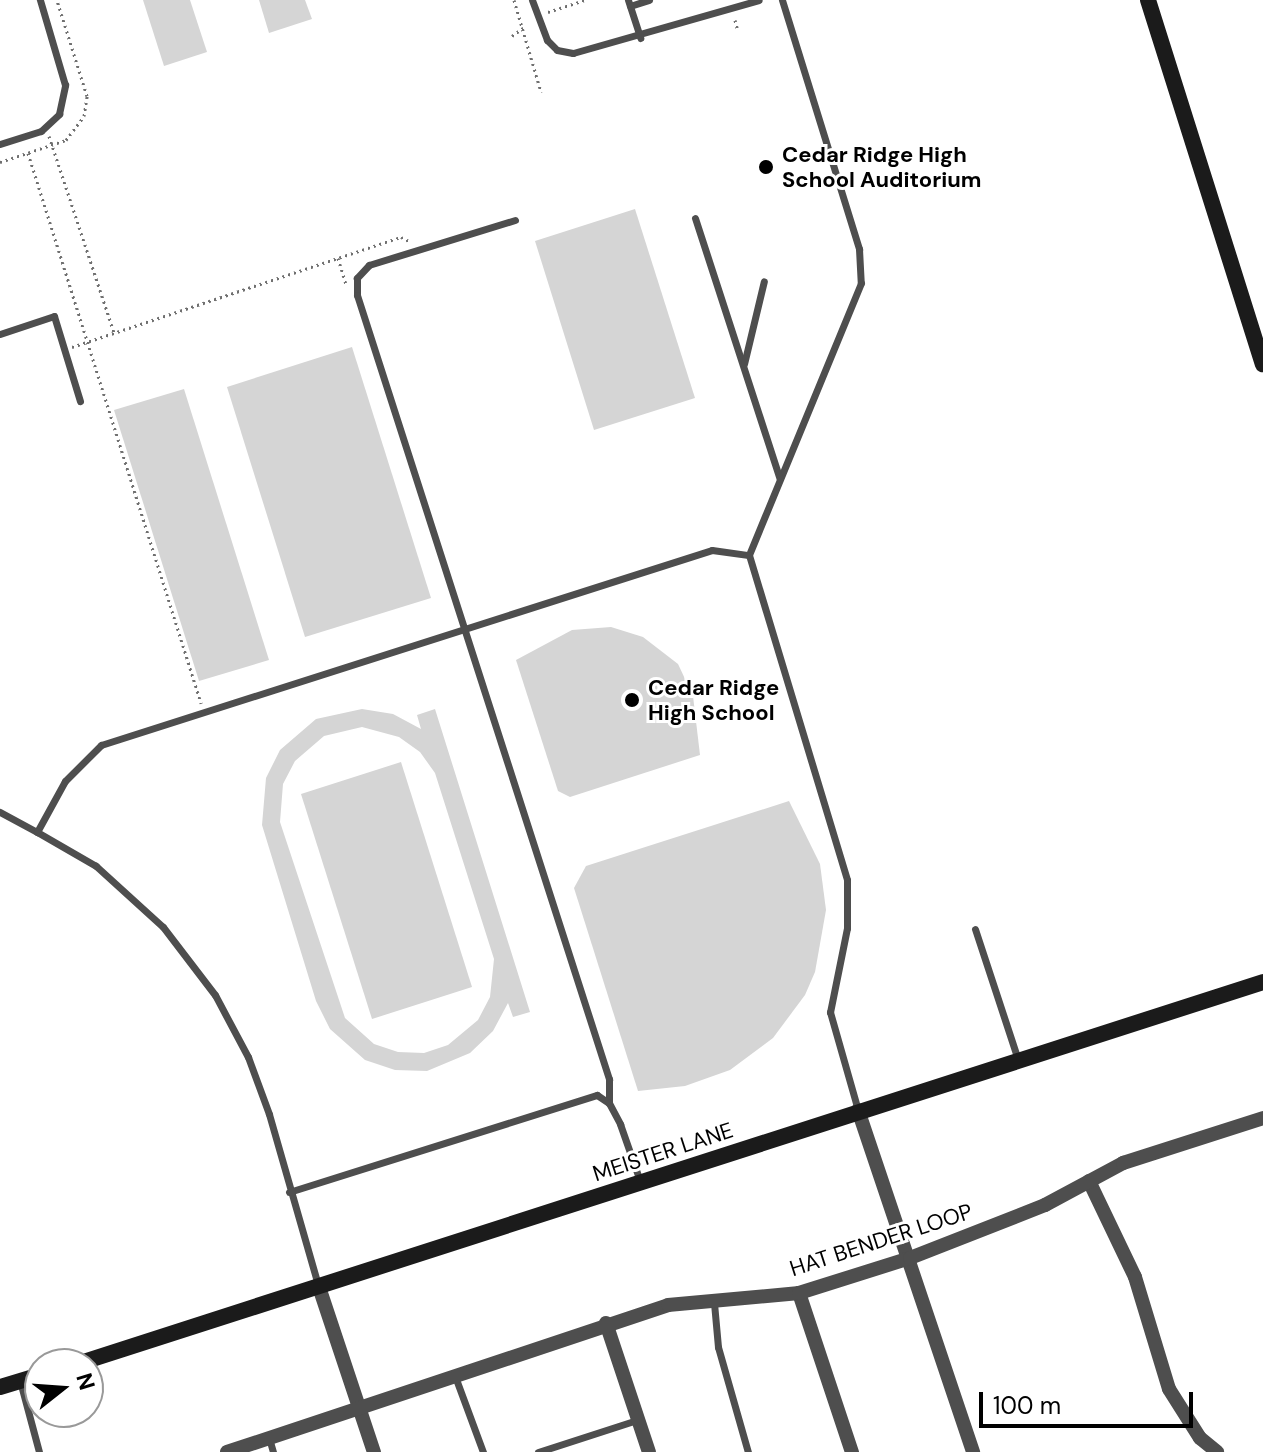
<!DOCTYPE html>
<style>
body{margin:0}
#map{position:relative;width:1263px;height:1452px;overflow:hidden;background:#fff;font-family:"DM Sans",sans-serif}
div>[style]{position:absolute}
.green>*{inset:0;background:#d5d5d5}
.path>*{height:3px;margin-top:-1.5px;transform-origin:0;background:repeating-linear-gradient(90deg,#707070 0 2px,transparent 0 6px)}
.lane>*{height:7px;margin:-3.5px;padding:0 3.5px;transform-origin:3.5px;border-radius:3.5px;background:#4e4e4e}
.street>*{height:14px;margin:-7px;padding:0 7px;transform-origin:7px;border-radius:7px;background:#4e4e4e}
.secondary>*{height:16px;margin:-8px;padding:0 8px;transform-origin:8px;border-radius:8px;background:#1b1b1b}
.dots>*{width:22px;height:22px;translate:-50% -50%;box-sizing:border-box;border:4px solid #fff;border-radius:50%}
span{translate:-50% -50%;white-space:nowrap;text-align:center;line-height:1.15;-webkit-text-stroke:6px #fff;paint-order:stroke}
.poi-label{font-size:22px;color:#000;font-weight:700}
.left{translate:0 -50%;text-align:left}
.street-label{font-size:22px;color:#000}
.north{position:absolute;left:24px;top:1348px;width:80px;height:80px;box-sizing:border-box;background:#fff;border:2px solid #999;border-radius:50%;rotate:73deg;font-size:22px;font-weight:700;line-height:32px;text-align:center;color:#000}
.north::after{content:'';display:block;margin:auto;width:28px;height:36px;background:#000;clip-path:polygon(50% 0,100% 100%,50% 72%,0 100%)}
.scale{position:absolute;left:979px;top:1392px;width:214px;height:36px;box-sizing:border-box;border:4px solid #000;border-top:0;padding-left:10px;font-size:24px;line-height:28px;white-space:nowrap;color:#000;-webkit-text-stroke:6px #fff;paint-order:stroke}
</style>
<div id="map">
<div class="green">
<div style="clip-path:polygon(143px 0,190px 0,207px 52px,164px 66px)"></div>
<div style="clip-path:polygon(259px 0,305px 0,312px 19px,269px 33px)"></div>
<div style="clip-path:polygon(635px 209px,695px 398px,594px 430px,535px 241px)"></div>
<div style="clip-path:polygon(352px 347px,431px 598px,305px 637px,227px 387px)"></div>
<div style="clip-path:polygon(184px 389px,269px 660px,199px 681px,114px 410px)"></div>
<div style="clip-path:polygon(611px 627px,643px 637px,678px 664px,693px 696px,700px 755px,570px 797px,558px 791px,516px 660px,572px 630px)"></div>
<div style="clip-path:polygon(evenodd,362px 709px,393px 714px,421px 729px,417px 715px,435px 709px,530px 1012px,513px 1017px,508px 1003px,493px 1031px,470px 1053px,427px 1071px,395px 1070px,365px 1060px,330px 1029px,316px 1001px,262px 825px,266px 778px,280px 750px,316px 719px,362px 709px,362px 727px,399px 737px,420px 752px,435px 773px,494px 959px,490px 997px,478px 1020px,448px 1045px,424px 1053px,398px 1052px,374px 1044px,345px 1018px,280px 822px,283px 784px,295px 761px,324px 736px,362px 727px)"></div>
<div style="clip-path:polygon(401px 762px,472px 987px,372px 1019px,301px 794px)"></div>
<div style="clip-path:polygon(789px 801px,820px 864px,826px 910px,815px 972px,805px 995px,773px 1038px,730px 1070px,685px 1086px,638px 1091px,574px 888px,586px 866px)"></div>
</div>
<div class="path">
<div style="left:514px;top:0;width:96px;rotate:73.6deg"></div>
<div style="left:548px;top:12px;width:40px;rotate:-18deg"></div>
<div style="left:735px;top:20px;width:11px;rotate:75deg"></div>
<div style="left:512px;top:36px;width:14px;rotate:-36deg"></div>
<div style="left:49px;top:136px;width:207px;rotate:71.7deg"></div>
<div style="left:28px;top:153px;width:577px;rotate:72.54deg"></div>
<div style="left:0;top:162px;width:70px;rotate:-18.4deg"></div>
<div style="left:66px;top:140px;width:30px;rotate:-53deg"></div>
<div style="left:84px;top:116px;width:20px;rotate:-81deg"></div>
<div style="left:87px;top:96px;width:101px;rotate:-107.4deg"></div>
<div style="left:338px;top:258px;width:27px;rotate:73deg"></div>
<div style="left:72px;top:347px;width:347px;rotate:-18.5deg"></div>
<div style="left:401px;top:237px;width:9px;rotate:27deg"></div>
</div>
<div class="lane">
<div style="left:532px;top:0;width:43px;rotate:69.4deg"></div>
<div style="left:547px;top:40px;width:14px;rotate:45deg"></div>
<div style="left:557px;top:50px;width:16px;rotate:11deg"></div>
<div style="left:573px;top:53px;width:193px;rotate:-15.9deg"></div>
<div style="left:628px;top:0;width:40px;rotate:72deg"></div>
<div style="left:782px;top:0;width:261px;rotate:72.8deg"></div>
<div style="left:859px;top:249px;width:34px;rotate:87deg"></div>
<div style="left:861px;top:283px;width:294px;rotate:112.4deg"></div>
<div style="left:749px;top:555px;width:339px;rotate:73.2deg"></div>
<div style="left:847px;top:880px;width:48px;rotate:90deg"></div>
<div style="left:847px;top:928px;width:86px;rotate:101.4deg"></div>
<div style="left:830px;top:1012px;width:102px;rotate:74.1deg"></div>
<div style="left:630px;top:6px;width:20px;rotate:-18deg"></div>
<div style="left:0;top:144px;width:43px;rotate:-17.6deg"></div>
<div style="left:41px;top:131px;width:25px;rotate:-43deg"></div>
<div style="left:59px;top:114px;width:30px;rotate:-78deg"></div>
<div style="left:65px;top:85px;width:89px;rotate:-106.4deg"></div>
<div style="left:695px;top:218px;width:274px;rotate:72deg"></div>
<div style="left:515px;top:220px;width:153px;rotate:162.9deg"></div>
<div style="left:369px;top:265px;width:18px;rotate:133deg"></div>
<div style="left:357px;top:278px;width:17px;rotate:90deg"></div>
<div style="left:357px;top:295px;width:824px;rotate:72.18deg"></div>
<div style="left:609px;top:1079px;width:24px;rotate:90deg"></div>
<div style="left:0;top:334px;width:57px;rotate:-18.4deg"></div>
<div style="left:54px;top:316px;width:89px;rotate:73deg"></div>
<div style="left:744px;top:364px;width:85px;rotate:-76.5deg"></div>
<div style="left:0;top:812px;width:42px;rotate:28.4deg"></div>
<div style="left:975px;top:929px;width:138px;rotate:71.8deg"></div>
<div style="left:289px;top:1192px;width:323px;rotate:-17.5deg"></div>
<div style="left:597px;top:1095px;width:14px;rotate:34deg"></div>
<div style="left:609px;top:1103px;width:24px;rotate:62deg"></div>
<div style="left:620px;top:1124px;width:60px;rotate:70.7deg"></div>
<div style="left:318px;top:1285px;width:178px;rotate:-106deg"></div>
<div style="left:269px;top:1114px;width:61px;rotate:-110.2deg"></div>
<div style="left:248px;top:1057px;width:70px;rotate:-118deg"></div>
<div style="left:215px;top:995px;width:86px;rotate:-127.4deg"></div>
<div style="left:163px;top:927px;width:91px;rotate:-137.7deg"></div>
<div style="left:96px;top:866px;width:68px;rotate:-150deg"></div>
<div style="left:37px;top:832px;width:58px;rotate:-61.2deg"></div>
<div style="left:65px;top:781px;width:51px;rotate:-45deg"></div>
<div style="left:101px;top:745px;width:641px;rotate:-17.7deg"></div>
<div style="left:712px;top:550px;width:37px;rotate:8deg"></div>
<div style="left:714px;top:1303px;width:44px;rotate:84.8deg"></div>
<div style="left:718px;top:1347px;width:109px;rotate:74.1deg"></div>
<div style="left:456px;top:1379px;width:78px;rotate:69.7deg"></div>
<div style="left:20px;top:1381px;width:73px;rotate:75deg"></div>
<div style="left:269px;top:1438px;width:15px;rotate:74deg"></div>
<div style="left:538px;top:1452px;width:104px;rotate:-17.9deg"></div>
</div>
<div class="street">
<div style="left:858px;top:1110px;width:361px;rotate:71.4deg"></div>
<div style="left:1089px;top:1181px;width:106px;rotate:64.4deg"></div>
<div style="left:1135px;top:1277px;width:117px;rotate:73.1deg"></div>
<div style="left:1169px;top:1389px;width:58px;rotate:57.7deg"></div>
<div style="left:1200px;top:1438px;width:22px;rotate:39deg"></div>
<div style="left:320px;top:1290px;width:171px;rotate:71.6deg"></div>
<div style="left:799px;top:1293px;width:168px;rotate:71.6deg"></div>
<div style="left:606px;top:1323px;width:136px;rotate:71.6deg"></div>
<div style="left:227px;top:1452px;width:465px;rotate:-18.4deg"></div>
<div style="left:668px;top:1305px;width:132px;rotate:-5.2deg"></div>
<div style="left:799px;top:1293px;width:116px;rotate:-17.5deg"></div>
<div style="left:910px;top:1258px;width:145px;rotate:-21.4deg"></div>
<div style="left:1045px;top:1205px;width:89px;rotate:-28.3deg"></div>
<div style="left:1123px;top:1163px;width:147px;rotate:-17.8deg"></div>
</div>
<div class="secondary">
<div style="left:1148px;top:0;width:382px;rotate:72.5deg"></div>
<div style="left:77px;top:1364px;width:1246px;rotate:-17.85deg"></div>
<div style="left:0;top:1387px;width:42px;rotate:-16.7deg"></div>
</div>
<div class="dots">
<div style="left:766px;top:167px;background:#000"></div>
<div style="left:632px;top:700px;background:#000"></div>
</div>
<div class="poi-label">
<span class="left" style="left:782px;top:167px">Cedar Ridge High<br>School Auditorium</span>
<span class="left" style="left:648px;top:700px">Cedar Ridge<br>High School</span>
</div>
<div class="street-label">
<span style="left:663px;top:1152px;rotate:-18deg">MEISTER LANE</span>
<span style="left:881px;top:1240px;rotate:-18deg">HAT BENDER LOOP</span>
</div>
<div class="north">N</div>
<div class="scale">100 m</div>
</div>
